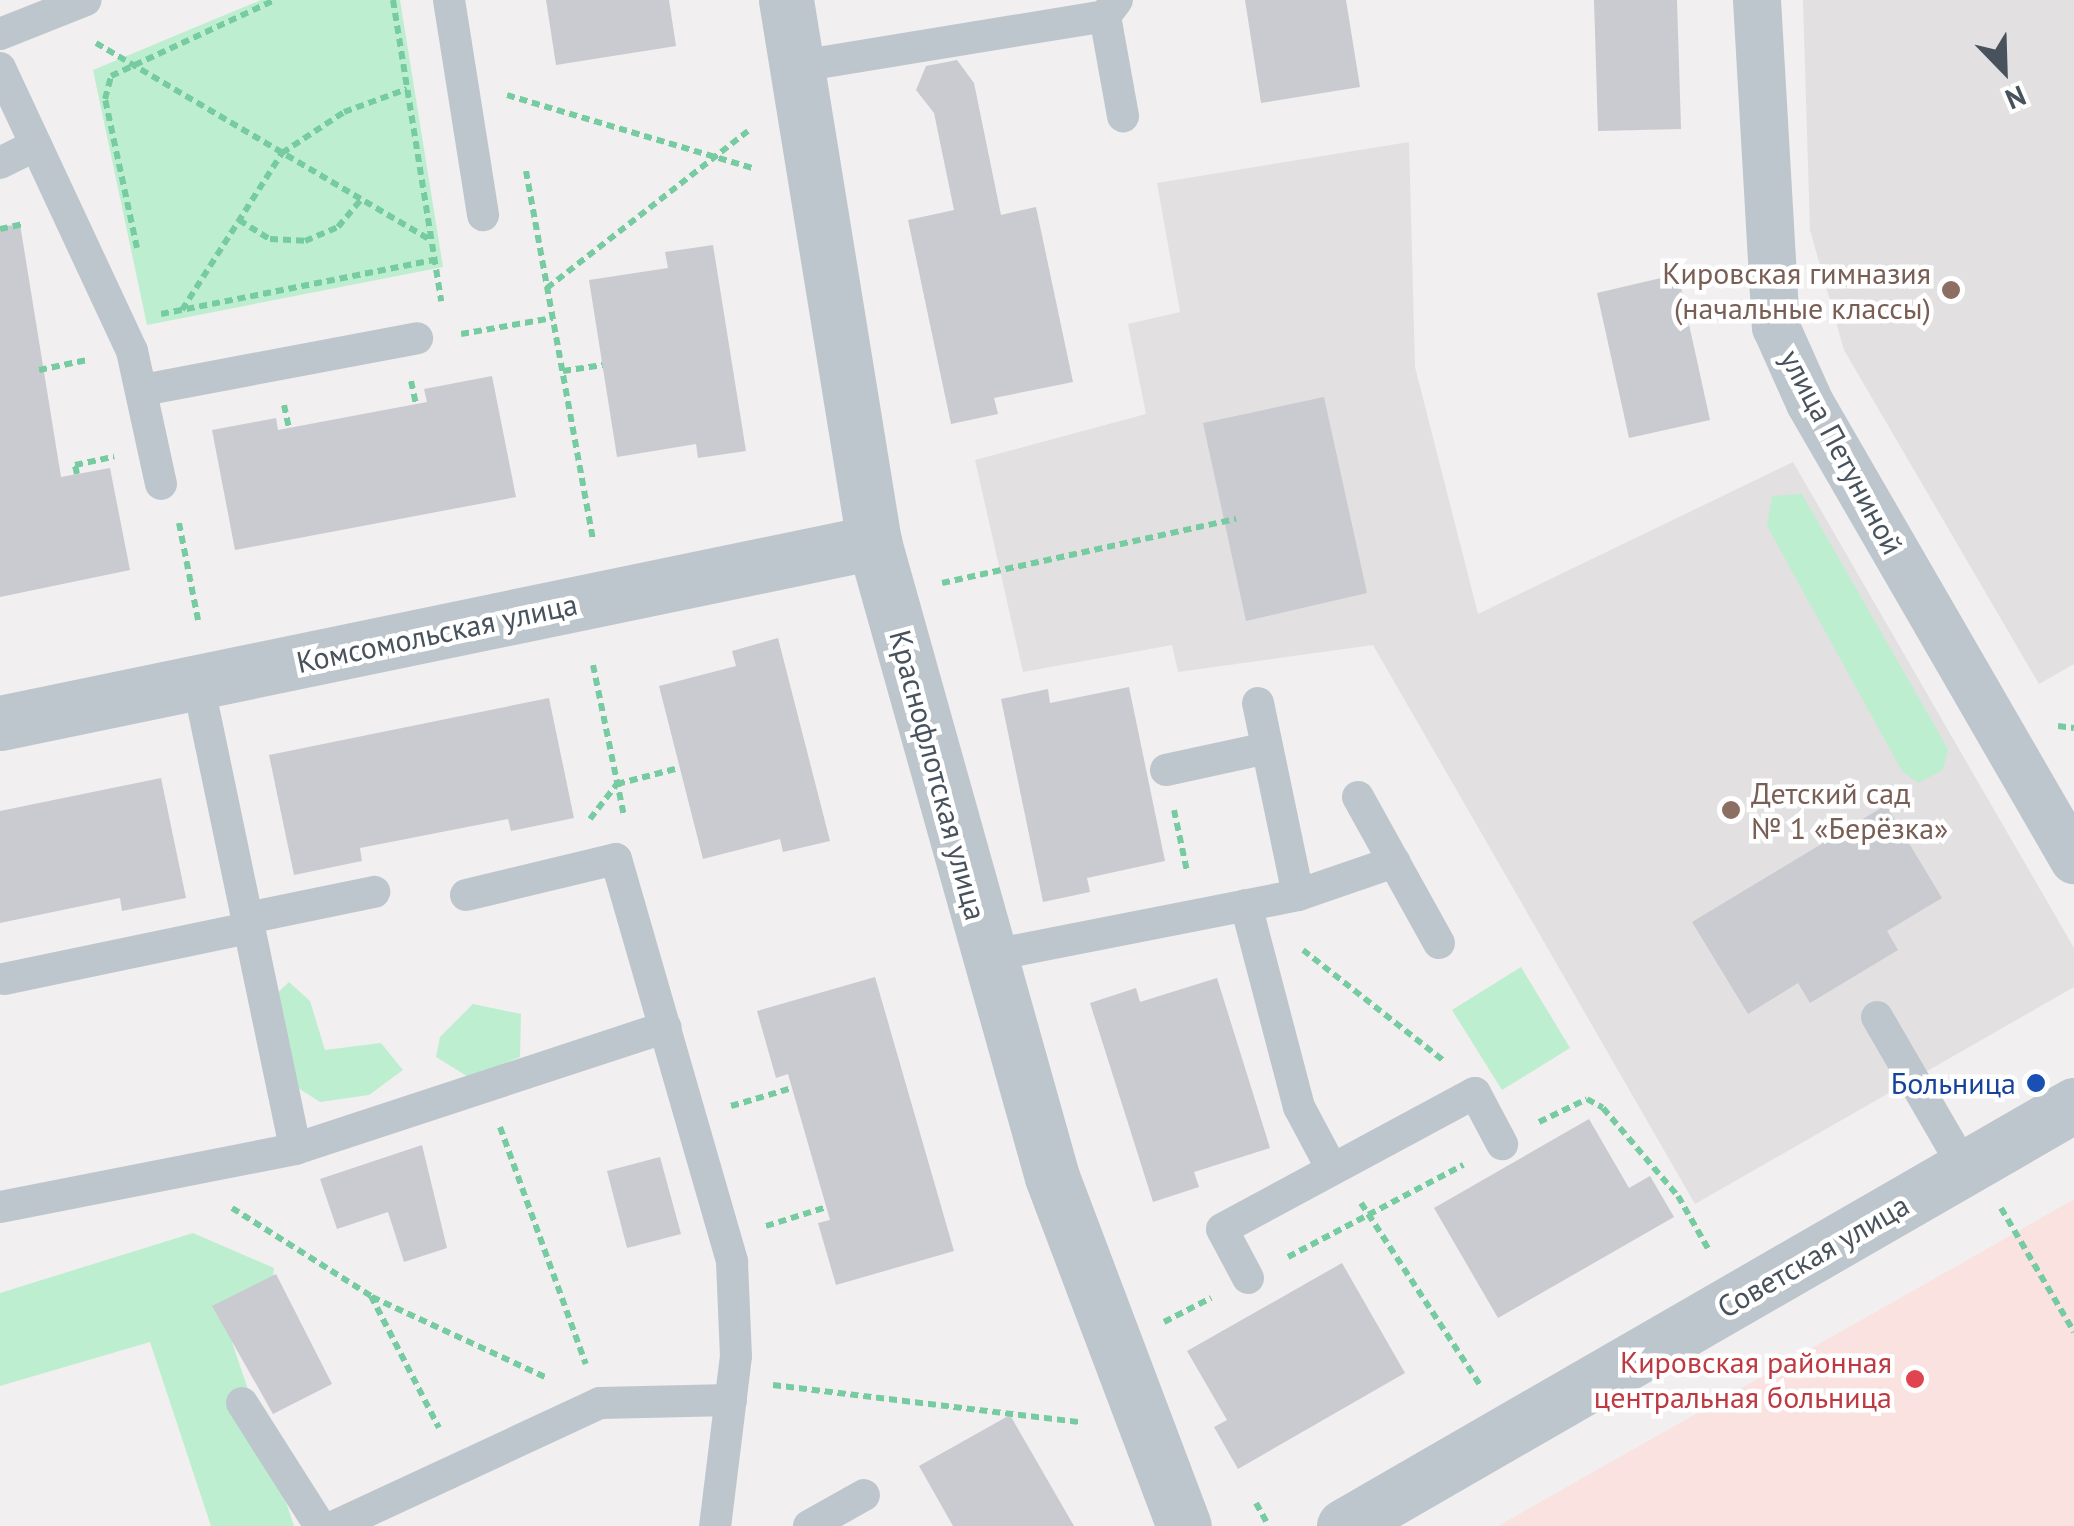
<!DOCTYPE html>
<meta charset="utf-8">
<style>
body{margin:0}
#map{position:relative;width:2074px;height:1526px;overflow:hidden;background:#f1efef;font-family:"PT Sans",sans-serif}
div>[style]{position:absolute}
.education>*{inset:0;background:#e2e0e1}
.medical>*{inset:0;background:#fae2e0}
.green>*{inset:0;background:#beeed0}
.building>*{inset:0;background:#c9cbd1}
.path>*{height:6px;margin-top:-3px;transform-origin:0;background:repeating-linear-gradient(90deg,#77cba1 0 8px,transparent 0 13px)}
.service>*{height:32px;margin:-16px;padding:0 16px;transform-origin:16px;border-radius:16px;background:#bdc6cd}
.pedestrian>*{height:48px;margin:-24px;padding:0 24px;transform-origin:24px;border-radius:24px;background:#bdc6cd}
.minor>*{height:55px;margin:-27.5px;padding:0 27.5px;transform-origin:27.5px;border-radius:27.5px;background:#bdc6cd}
.tertiary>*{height:55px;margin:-27.5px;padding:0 27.5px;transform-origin:27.5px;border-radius:27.5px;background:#bdc6cd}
.dots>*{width:28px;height:28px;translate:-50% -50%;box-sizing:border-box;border:5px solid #fff;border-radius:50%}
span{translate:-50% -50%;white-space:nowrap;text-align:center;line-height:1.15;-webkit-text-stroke:9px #fff;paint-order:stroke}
.education-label{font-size:30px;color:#785e54}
.right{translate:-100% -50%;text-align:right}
.left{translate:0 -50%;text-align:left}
.street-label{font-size:30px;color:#47525c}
.transit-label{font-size:30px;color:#164399}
.health-label{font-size:30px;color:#be3a42}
.north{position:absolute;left:1954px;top:20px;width:100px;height:100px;-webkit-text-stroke:8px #fff;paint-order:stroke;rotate:157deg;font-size:28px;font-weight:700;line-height:40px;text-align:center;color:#47525c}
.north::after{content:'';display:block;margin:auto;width:35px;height:45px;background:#47525c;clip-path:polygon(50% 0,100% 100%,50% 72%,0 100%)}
</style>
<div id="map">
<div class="education">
<div style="clip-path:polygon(1803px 0,2074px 0,2074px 664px,2039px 684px,1844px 350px,1810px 230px)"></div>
<div style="clip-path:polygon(1409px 142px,1415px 367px,1478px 614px,1793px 462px,2074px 948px,2074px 987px,1695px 1204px,1373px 645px,1178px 672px,1172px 645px,1023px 672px,975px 460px,1146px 414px,1128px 324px,1180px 312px,1157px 183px)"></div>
</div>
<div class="medical">
<div style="clip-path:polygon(2074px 1199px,2074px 1526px,1498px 1526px,2015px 1233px)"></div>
</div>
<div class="green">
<div style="clip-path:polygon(261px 0,400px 0,443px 267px,147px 325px,93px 70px)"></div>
<div style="clip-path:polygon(1802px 494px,1948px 749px,1943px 770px,1918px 783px,1902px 771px,1767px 526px,1772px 496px)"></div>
<div style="clip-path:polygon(1521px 967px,1570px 1048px,1502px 1090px,1452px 1010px)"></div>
<div style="clip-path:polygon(289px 982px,310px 1001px,325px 1050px,381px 1043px,403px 1070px,369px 1095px,320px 1102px,281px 1077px,272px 998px)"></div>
<div style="clip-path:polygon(473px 1004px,521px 1014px,520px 1057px,470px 1078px,436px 1057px,440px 1037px)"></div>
<div style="clip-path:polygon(193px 1233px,274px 1268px,268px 1321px,232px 1342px,294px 1526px,211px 1526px,150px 1342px,0 1386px,0 1293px)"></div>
</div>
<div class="building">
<div style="clip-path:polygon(546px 0,669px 0,676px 46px,556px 65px)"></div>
<div style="clip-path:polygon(1245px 0,1346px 0,1360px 87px,1261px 103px)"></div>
<div style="clip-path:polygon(1594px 0,1677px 0,1681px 129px,1598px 131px)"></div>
<div style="clip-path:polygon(957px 60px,974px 83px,1001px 215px,1036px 207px,1073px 382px,994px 398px,998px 414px,951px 424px,908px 220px,954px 210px,934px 113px,916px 90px,926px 66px)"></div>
<div style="clip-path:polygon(20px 224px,61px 477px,110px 468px,130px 570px,0 597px,0 227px)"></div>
<div style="clip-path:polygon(713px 245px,746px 451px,698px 458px,696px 444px,617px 457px,589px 280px,668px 268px,665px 252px)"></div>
<div style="clip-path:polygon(1678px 274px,1710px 420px,1629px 438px,1597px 293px)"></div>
<div style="clip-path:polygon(492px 376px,516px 497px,235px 550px,212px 430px,276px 418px,278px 430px,427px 402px,424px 389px)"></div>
<div style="clip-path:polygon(1324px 397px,1367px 593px,1246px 621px,1203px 423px)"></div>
<div style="clip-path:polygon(778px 638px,830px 841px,783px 852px,780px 839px,703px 859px,659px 686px,736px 666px,732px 651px)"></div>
<div style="clip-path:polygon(1129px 687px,1165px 861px,1087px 878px,1090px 892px,1043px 902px,1001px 699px,1048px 689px,1050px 703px)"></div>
<div style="clip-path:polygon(549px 698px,574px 818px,511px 831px,508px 819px,360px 848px,362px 861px,294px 875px,269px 755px)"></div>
<div style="clip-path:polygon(161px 778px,186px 898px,122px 911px,120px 898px,0 923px,0 811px)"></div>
<div style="clip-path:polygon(1886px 805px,1942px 898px,1887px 931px,1898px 950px,1810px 1003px,1798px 983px,1748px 1014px,1692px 922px)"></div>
<div style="clip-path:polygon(875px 977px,954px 1251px,836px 1285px,818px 1223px,830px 1220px,788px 1074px,776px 1078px,757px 1011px)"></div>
<div style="clip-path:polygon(1217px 978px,1270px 1148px,1194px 1172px,1199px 1187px,1153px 1202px,1090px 1003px,1136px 988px,1140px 1002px)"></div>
<div style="clip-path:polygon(1589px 1119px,1629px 1188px,1650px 1176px,1674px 1217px,1498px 1318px,1434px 1208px)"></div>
<div style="clip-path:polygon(422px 1145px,447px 1248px,404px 1262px,388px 1212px,337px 1229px,320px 1179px)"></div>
<div style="clip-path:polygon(660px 1157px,681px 1234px,627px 1248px,607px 1171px)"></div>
<div style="clip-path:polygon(1342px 1263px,1405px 1373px,1238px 1469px,1214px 1427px,1227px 1420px,1187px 1351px)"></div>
<div style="clip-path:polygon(276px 1274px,332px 1384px,273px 1414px,212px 1306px)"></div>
<div style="clip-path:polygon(1010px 1415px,1074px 1526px,953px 1526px,919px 1466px)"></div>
</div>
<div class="path">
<div style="left:393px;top:0;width:305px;rotate:80.9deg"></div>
<div style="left:96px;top:43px;width:389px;rotate:30.5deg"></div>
<div style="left:507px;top:95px;width:259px;rotate:16.6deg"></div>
<div style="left:526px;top:171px;width:374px;rotate:79.7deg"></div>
<div style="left:239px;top:220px;width:36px;rotate:32deg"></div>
<div style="left:270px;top:239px;width:35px;rotate:3deg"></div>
<div style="left:305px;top:241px;width:36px;rotate:-23deg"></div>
<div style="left:338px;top:227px;width:35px;rotate:-50deg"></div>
<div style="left:0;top:229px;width:24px;rotate:-12deg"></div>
<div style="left:137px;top:248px;width:152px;rotate:-102.1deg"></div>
<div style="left:105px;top:99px;width:24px;rotate:-75deg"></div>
<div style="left:111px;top:76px;width:181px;rotate:-24.9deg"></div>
<div style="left:547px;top:288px;width:255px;rotate:-38deg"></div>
<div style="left:182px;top:310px;width:186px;rotate:-57.5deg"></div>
<div style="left:282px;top:153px;width:74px;rotate:-33.5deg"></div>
<div style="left:344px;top:112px;width:67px;rotate:-20.1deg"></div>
<div style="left:161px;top:314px;width:278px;rotate:-11.2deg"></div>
<div style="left:461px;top:334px;width:93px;rotate:-9.9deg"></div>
<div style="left:39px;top:370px;width:49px;rotate:-11.8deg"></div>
<div style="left:563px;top:371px;width:40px;rotate:-8.5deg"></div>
<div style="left:411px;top:381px;width:24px;rotate:78deg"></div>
<div style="left:284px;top:405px;width:24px;rotate:78deg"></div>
<div style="left:77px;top:474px;width:9px;rotate:-103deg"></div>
<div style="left:75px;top:465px;width:40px;rotate:-12deg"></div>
<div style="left:179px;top:523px;width:99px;rotate:78.9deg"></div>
<div style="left:942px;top:583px;width:301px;rotate:-12.3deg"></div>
<div style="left:593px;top:665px;width:154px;rotate:78.4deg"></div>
<div style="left:2058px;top:726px;width:16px;rotate:7deg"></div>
<div style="left:1174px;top:810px;width:62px;rotate:78deg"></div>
<div style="left:590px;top:819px;width:44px;rotate:-52.4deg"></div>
<div style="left:617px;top:784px;width:64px;rotate:-14.5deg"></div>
<div style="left:1303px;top:950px;width:178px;rotate:38.2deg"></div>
<div style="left:731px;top:1106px;width:64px;rotate:-16.4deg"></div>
<div style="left:1539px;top:1122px;width:53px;rotate:-25.6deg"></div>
<div style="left:1587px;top:1099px;width:18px;rotate:29deg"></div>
<div style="left:1603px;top:1108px;width:116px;rotate:49.6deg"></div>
<div style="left:1678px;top:1196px;width:64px;rotate:60.3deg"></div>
<div style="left:500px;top:1127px;width:252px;rotate:70.1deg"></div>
<div style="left:1361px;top:1203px;width:217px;rotate:56.8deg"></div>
<div style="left:232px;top:1208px;width:165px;rotate:32.3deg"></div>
<div style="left:371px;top:1296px;width:148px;rotate:62.7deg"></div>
<div style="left:2001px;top:1208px;width:144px;rotate:59.5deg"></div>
<div style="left:766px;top:1226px;width:64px;rotate:-17.3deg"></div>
<div style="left:1288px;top:1257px;width:198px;rotate:-27.7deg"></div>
<div style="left:372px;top:1297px;width:193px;rotate:24.8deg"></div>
<div style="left:1164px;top:1322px;width:53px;rotate:-27.1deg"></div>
<div style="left:773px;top:1385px;width:309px;rotate:6.9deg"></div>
<div style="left:1256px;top:1503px;width:25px;rotate:61deg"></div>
</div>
<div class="service">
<div style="left:449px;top:0;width:218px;rotate:81deg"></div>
<div style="left:1117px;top:0;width:20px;rotate:127deg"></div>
<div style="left:1105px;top:16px;width:102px;rotate:79.8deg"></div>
<div style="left:0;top:34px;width:92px;rotate:-21.6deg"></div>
<div style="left:794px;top:67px;width:315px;rotate:-9.3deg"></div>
<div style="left:0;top:68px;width:312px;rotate:65deg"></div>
<div style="left:132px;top:351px;width:136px;rotate:77.7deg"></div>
<div style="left:0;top:163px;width:40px;rotate:-26.6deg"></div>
<div style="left:143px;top:390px;width:279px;rotate:-10.7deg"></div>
<div style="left:198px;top:683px;width:476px;rotate:78.2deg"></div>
<div style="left:1258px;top:703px;width:196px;rotate:78.2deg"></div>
<div style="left:1166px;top:770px;width:103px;rotate:-12.3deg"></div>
<div style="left:1358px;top:797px;width:167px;rotate:61deg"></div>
<div style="left:466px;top:895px;width:154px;rotate:-13.5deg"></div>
<div style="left:616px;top:859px;width:419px;rotate:73.9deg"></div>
<div style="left:732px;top:1262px;width:94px;rotate:87.6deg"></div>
<div style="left:736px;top:1356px;width:171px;rotate:97deg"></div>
<div style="left:1246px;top:905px;width:209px;rotate:75.3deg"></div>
<div style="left:1299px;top:1107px;width:70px;rotate:62deg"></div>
<div style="left:247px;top:918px;width:130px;rotate:-11.6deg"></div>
<div style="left:988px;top:956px;width:316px;rotate:-11.1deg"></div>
<div style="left:1298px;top:895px;width:102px;rotate:-19deg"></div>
<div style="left:4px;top:979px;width:250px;rotate:-11.8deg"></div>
<div style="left:1877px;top:1017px;width:176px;rotate:59.9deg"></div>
<div style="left:0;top:1207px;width:301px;rotate:-11.1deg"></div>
<div style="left:295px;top:1149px;width:390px;rotate:-18.2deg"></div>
<div style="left:1248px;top:1278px;width:55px;rotate:-118deg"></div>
<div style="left:1222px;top:1229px;width:287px;rotate:-28.3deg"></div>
<div style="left:1475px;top:1093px;width:58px;rotate:62.1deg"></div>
<div style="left:242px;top:1403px;width:146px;rotate:57.6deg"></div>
<div style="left:335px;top:1526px;width:292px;rotate:-24.9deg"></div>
<div style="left:600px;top:1403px;width:131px;rotate:-1.3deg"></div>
<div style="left:809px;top:1526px;width:63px;rotate:-29.4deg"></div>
</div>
<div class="pedestrian">
<div style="left:1757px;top:0;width:328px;rotate:86.7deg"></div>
<div style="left:1776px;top:327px;width:83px;rotate:65.9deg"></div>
<div style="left:1810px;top:403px;width:528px;rotate:59.99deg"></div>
</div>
<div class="minor">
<div style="left:0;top:723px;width:893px;rotate:-11.7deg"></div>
</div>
<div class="tertiary">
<div style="left:786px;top:0;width:549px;rotate:80.78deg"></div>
<div style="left:874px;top:542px;width:659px;rotate:74.34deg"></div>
<div style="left:1052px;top:1177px;width:373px;rotate:69.3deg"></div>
<div style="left:1344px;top:1526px;width:843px;rotate:-29.97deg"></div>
</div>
<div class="dots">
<div style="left:1951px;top:290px;background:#8d6e63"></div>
<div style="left:1731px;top:810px;background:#8d6e63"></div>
<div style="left:2036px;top:1083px;background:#1a4fb4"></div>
<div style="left:1915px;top:1379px;background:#e0444e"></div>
</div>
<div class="education-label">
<span class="right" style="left:1931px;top:290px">Кировская гимназия<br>(начальные классы)</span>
<span class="left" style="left:1751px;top:810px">Детский сад<br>№ 1 «Берёзка»</span>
</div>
<div class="street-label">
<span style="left:1842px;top:452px;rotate:62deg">улица Петуниной</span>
<span style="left:437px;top:633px;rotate:-12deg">Комсомольская улица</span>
<span style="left:938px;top:775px;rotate:75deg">Краснофлотская улица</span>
<span style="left:1813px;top:1256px;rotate:-30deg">Советская улица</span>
</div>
<div class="transit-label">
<span class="right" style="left:2016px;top:1083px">Больница</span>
</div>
<div class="health-label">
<span class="right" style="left:1892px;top:1379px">Кировская районная<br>центральная больница</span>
</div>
<div class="north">N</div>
</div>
